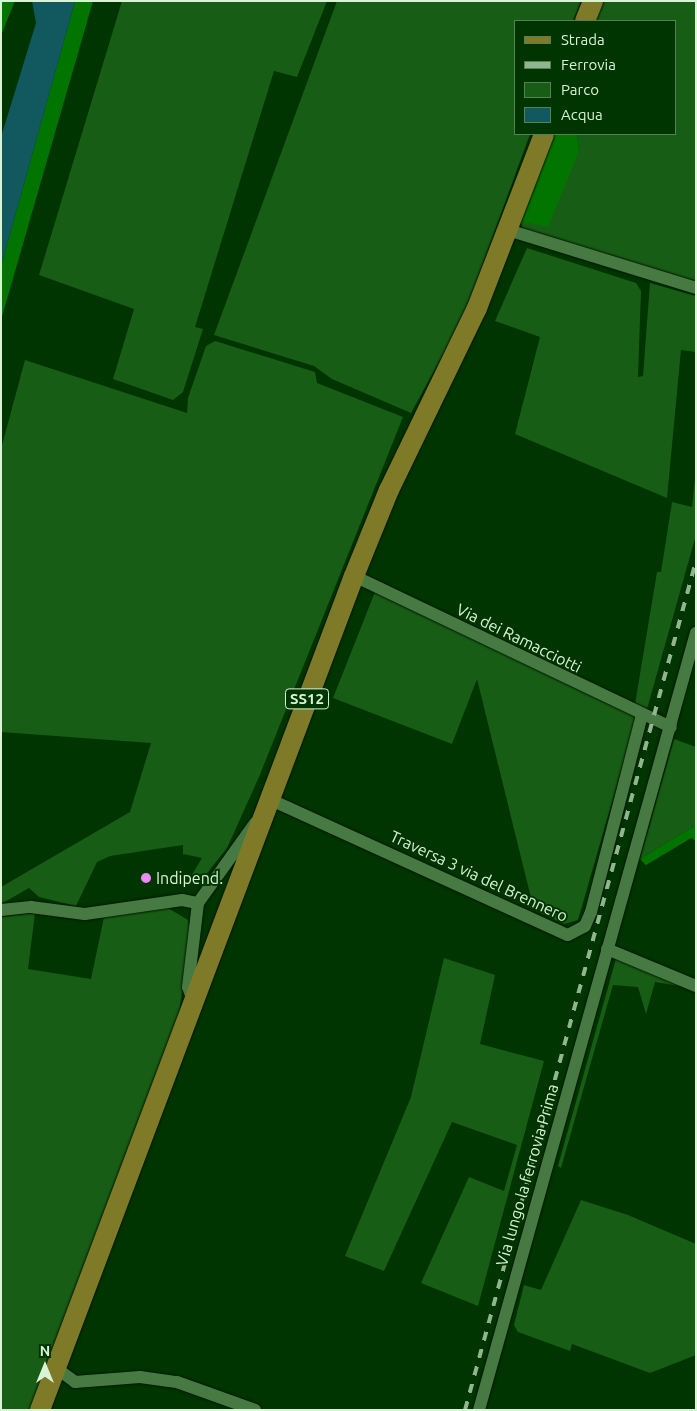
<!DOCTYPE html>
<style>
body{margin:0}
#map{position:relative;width:697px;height:1411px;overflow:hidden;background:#003400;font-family:Ubuntu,sans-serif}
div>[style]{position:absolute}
.green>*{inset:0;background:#185d15}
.forest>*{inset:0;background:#027500}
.water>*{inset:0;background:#11595e}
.roads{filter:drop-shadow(0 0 1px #001800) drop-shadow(0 0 1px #001800)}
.street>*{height:12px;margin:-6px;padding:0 6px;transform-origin:6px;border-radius:6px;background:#477a43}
.primary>*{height:20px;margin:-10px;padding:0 10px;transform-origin:10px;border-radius:10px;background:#7f7a27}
.rail>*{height:4px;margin-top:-2px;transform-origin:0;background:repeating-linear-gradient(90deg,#91b58f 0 9px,transparent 0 18px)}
.dots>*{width:14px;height:14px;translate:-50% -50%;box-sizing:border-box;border:2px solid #003400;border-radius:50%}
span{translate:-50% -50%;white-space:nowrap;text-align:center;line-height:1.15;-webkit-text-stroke:4px #003400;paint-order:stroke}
.shield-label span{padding:1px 4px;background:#003400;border:1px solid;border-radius:4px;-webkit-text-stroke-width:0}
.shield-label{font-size:15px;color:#d8f4d5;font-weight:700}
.street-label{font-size:16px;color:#d8f4d5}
.poi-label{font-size:16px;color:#d8f4d5}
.left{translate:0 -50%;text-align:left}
.frame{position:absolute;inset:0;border:2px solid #d8f4d5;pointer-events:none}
.legend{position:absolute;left:514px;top:20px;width:162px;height:115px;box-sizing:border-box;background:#003400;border:1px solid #568155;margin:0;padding:6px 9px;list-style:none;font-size:15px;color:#d8f4d5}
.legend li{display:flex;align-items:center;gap:10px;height:25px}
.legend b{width:25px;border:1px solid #568155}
.north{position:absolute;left:20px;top:1341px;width:50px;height:50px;-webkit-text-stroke:4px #003400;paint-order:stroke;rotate:0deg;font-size:14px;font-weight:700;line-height:20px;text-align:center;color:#d8f4d5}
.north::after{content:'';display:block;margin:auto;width:18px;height:22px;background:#d8f4d5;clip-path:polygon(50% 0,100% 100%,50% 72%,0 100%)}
</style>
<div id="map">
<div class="green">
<div style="clip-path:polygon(122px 1px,327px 1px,297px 77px,274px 71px,195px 327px,203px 329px,183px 392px,173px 400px,113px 379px,134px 309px,39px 275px)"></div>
<div style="clip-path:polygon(337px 1px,581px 1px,573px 21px,516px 21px,516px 134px,530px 134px,463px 318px,411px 413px,332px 379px,314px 366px,214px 335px)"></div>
<div style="clip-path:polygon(602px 1px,696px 1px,696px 284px,523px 229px,520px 221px,579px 151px,577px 134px,676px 134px,676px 21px,594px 21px)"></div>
<div style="clip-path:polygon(527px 248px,636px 283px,641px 291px,638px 377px,643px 376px,650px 283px,696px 296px,696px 352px,681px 350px,667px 498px,515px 434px,540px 337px,495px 321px)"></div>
<div style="clip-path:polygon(215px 341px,315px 372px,317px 383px,403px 417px,259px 777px,227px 848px,204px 877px,184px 888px,202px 858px,183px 854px,183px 845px,110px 856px,97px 862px,76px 906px,39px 897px,29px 888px,1px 904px,1px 887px,130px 812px,151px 743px,1px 732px,1px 449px,25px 360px,187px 413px,188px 398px,206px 346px)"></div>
<div style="clip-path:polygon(696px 469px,696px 535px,647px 709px,635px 704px,657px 572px,661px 572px,672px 502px,692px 507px)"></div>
<div style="clip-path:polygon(375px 592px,637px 715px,578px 920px,564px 924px,534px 910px,477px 679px,452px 744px,333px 698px)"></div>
<div style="clip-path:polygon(674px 739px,696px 747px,696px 825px,640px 859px)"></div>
<div style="clip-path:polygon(168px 908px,188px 920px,190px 931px,179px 1013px,30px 1410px,1px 1410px,1px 917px,35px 913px,28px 969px,91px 979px,104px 917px)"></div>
<div style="clip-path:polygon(444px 958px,495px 975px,480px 1044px,544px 1061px,478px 1306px,421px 1283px,469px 1177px,504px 1191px,517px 1145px,452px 1122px,384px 1271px,345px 1256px,411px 1097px)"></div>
<div style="clip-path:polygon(616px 959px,680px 986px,655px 982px,646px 1014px,638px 987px,613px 985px,561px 1168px,558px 1166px)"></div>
<div style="clip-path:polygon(581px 1200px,628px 1215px,696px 1244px,696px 1355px,650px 1373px,572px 1344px,570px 1351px,518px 1332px,514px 1325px,524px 1285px,541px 1290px)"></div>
</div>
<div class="forest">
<div style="clip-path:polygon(1px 1px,15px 1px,1px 35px)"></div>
<div style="clip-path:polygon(75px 1px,93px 1px,1px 320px,1px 266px)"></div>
<div style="clip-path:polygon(550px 134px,577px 134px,579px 151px,548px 227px,520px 221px)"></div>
<div style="clip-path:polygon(696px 825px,696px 841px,691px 838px,646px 865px,640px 859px)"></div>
</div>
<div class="water">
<div style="clip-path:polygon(32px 1px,75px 1px,1px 266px,1px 137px,36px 23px)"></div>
</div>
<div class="roads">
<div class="street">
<div style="left:508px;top:230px;width:197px;rotate:17.1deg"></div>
<div style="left:354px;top:576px;width:351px;rotate:25.5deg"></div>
<div style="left:269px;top:799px;width:328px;rotate:24.5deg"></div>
<div style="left:568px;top:935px;width:19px;rotate:-28deg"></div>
<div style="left:585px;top:926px;width:15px;rotate:-67deg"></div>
<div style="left:591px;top:912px;width:203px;rotate:-75.5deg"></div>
<div style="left:1px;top:910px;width:30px;rotate:-6deg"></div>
<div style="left:31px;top:907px;width:54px;rotate:7.4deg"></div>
<div style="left:85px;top:914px;width:98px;rotate:-8.2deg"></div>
<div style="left:182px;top:900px;width:16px;rotate:11deg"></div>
<div style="left:607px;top:949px;width:96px;rotate:22.6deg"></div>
<div style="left:194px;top:1004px;width:18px;rotate:-109deg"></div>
<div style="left:188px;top:987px;width:85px;rotate:-83.2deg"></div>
<div style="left:198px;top:903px;width:98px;rotate:-54.5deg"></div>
<div style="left:56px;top:1368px;width:24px;rotate:36deg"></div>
<div style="left:75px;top:1382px;width:65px;rotate:-4.4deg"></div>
<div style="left:140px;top:1377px;width:37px;rotate:8deg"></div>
<div style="left:177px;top:1382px;width:83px;rotate:19.7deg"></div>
<div style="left:479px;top:1410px;width:807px;rotate:-74.4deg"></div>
</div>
<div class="primary">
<div style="left:585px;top:21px;width:22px;rotate:-68deg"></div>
<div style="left:40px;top:1410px;width:891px;rotate:-69.37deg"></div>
<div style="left:354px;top:576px;width:93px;rotate:-67.9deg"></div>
<div style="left:389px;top:490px;width:202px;rotate:-64.2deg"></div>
<div style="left:477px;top:308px;width:186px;rotate:-68.9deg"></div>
</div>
</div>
<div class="rail">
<div style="left:465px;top:1410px;width:880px;rotate:-74.78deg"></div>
</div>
<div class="dots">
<div style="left:146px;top:878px;background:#ec8cfa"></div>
</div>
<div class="shield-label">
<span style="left:307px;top:699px">SS12</span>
</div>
<div class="street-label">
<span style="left:519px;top:638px;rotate:26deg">Via dei Ramacciotti</span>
<span style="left:479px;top:876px;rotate:25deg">Traversa 3 via del Brennero</span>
<span style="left:527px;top:1175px;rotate:-74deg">Via lungo la ferrovia Prima</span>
</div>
<div class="poi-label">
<span class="left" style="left:156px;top:878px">Indipend.</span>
</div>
<div class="frame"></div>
<ul class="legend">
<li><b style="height:6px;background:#7f7a27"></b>Strada</li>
<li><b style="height:6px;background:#91b58f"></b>Ferrovia</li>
<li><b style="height:14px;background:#185d15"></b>Parco</li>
<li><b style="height:14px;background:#11595e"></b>Acqua</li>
</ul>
<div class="north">N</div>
</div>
